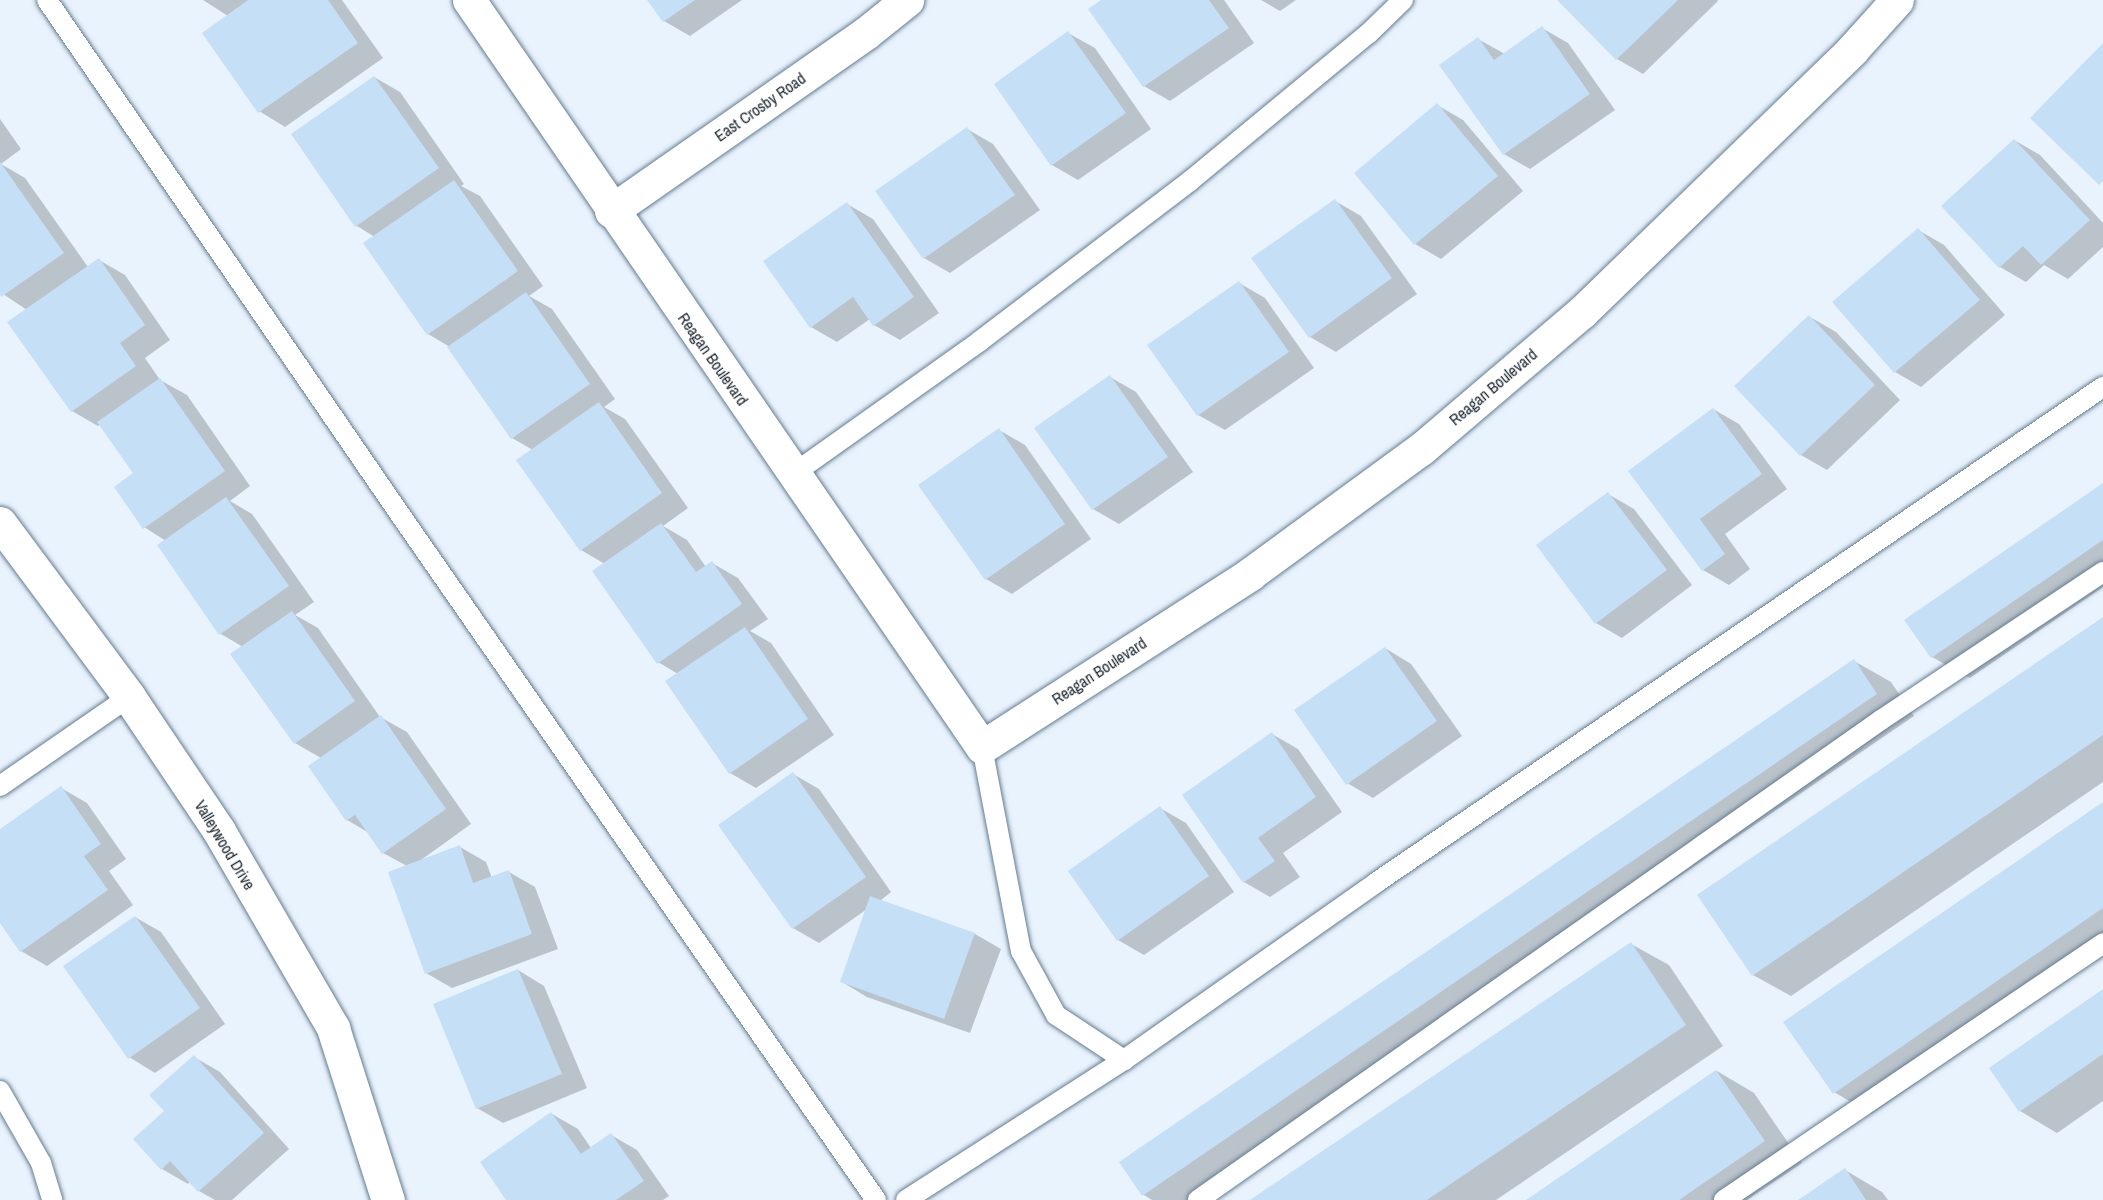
<!DOCTYPE html>
<style>
body{margin:0}
#map{position:relative;width:2103px;height:1200px;overflow:hidden;background:#e9f3fd;font-family:"Archivo Narrow",sans-serif}
div>[style]{position:absolute}
.shadow>*{inset:0;background:#0003}
.building>*{inset:0;background:#c4dff6}
.roads{filter:drop-shadow(0 0 2px #647c91) drop-shadow(0 0 2px #647c91)}
.lane>*{height:20px;margin:-10px;padding:0 10px;transform-origin:10px;border-radius:10px;background:#fff}
.street>*{height:33px;margin:-16.5px;padding:0 16.5px;transform-origin:16.5px;border-radius:16.5px;background:#fff}
span{translate:-50% -50%;white-space:nowrap;text-align:center;line-height:1.15;-webkit-text-stroke:5px #fff;paint-order:stroke}
.street-label{font-size:16px;color:#1d2730}
</style>
<div id="map">
<div class="shadow">
<div style="clip-path:polygon(203px 0,342px 0,383px 58px,285px 127px,259px 111px,228px 16px)"></div>
<div style="clip-path:polygon(649px 0,742px 0,690px 36px,664px 21px)"></div>
<div style="clip-path:polygon(1103px 0,1224px 0,1254px 43px,1170px 101px,1144px 86px,1090px 9px)"></div>
<div style="clip-path:polygon(1261px 0,1296px 0,1280px 11px)"></div>
<div style="clip-path:polygon(1560px 0,1717px 0,1718px 1px,1643px 74px,1617px 59px)"></div>
<div style="clip-path:polygon(1542px 28px,1568px 43px,1615px 110px,1530px 169px,1504px 154px,1478px 39px,1505px 54px)"></div>
<div style="clip-path:polygon(1068px 33px,1095px 48px,1151px 129px,1078px 180px,1052px 165px)"></div>
<div style="clip-path:polygon(374px 77px,400px 92px,464px 184px,461px 186px,480px 196px,543px 286px,529px 296px,552px 309px,615px 399px,604px 407px,625px 419px,688px 508px,663px 526px,687px 540px,706px 567px,712px 563px,738px 578px,768px 619px,750px 631px,771px 643px,834px 735px,756px 788px,730px 773px,678px 674px,658px 662px,605px 564px,581px 550px,533px 450px,512px 438px,450px 347px,428px 334px,375px 237px,357px 226px)"></div>
<div style="clip-path:polygon(1437px 105px,1463px 120px,1523px 191px,1441px 259px,1415px 244px)"></div>
<div style="clip-path:polygon(0 119px,21px 149px,1px 164px,25px 178px,88px 267px,99px 260px,125px 275px,170px 340px,145px 358px,160px 380px,187px 395px,250px 486px,230px 501px,252px 514px,314px 602px,295px 615px,318px 628px,380px 717px,407px 732px,471px 824px,421px 860px,460px 847px,486px 862px,492px 878px,509px 872px,535px 887px,558px 949px,452px 988px,426px 973px,407px 866px,383px 853px,369px 833px,347px 820px,321px 758px,295px 743px,243px 647px,221px 634px,166px 541px,144px 527px,135px 474px,101px 424px,98px 426px,72px 411px,27px 310px,0 292px)"></div>
<div style="clip-path:polygon(967px 129px,993px 144px,1040px 210px,950px 273px,924px 258px)"></div>
<div style="clip-path:polygon(2014px 140px,2040px 155px,2103px 223px,2103px 247px,2068px 279px,2044px 265px,2026px 282px,2000px 267px,1943px 206px)"></div>
<div style="clip-path:polygon(1335px 201px,1361px 216px,1417px 294px,1336px 352px,1310px 337px)"></div>
<div style="clip-path:polygon(847px 204px,873px 219px,939px 313px,900px 340px,874px 325px,870px 319px,837px 342px,811px 327px)"></div>
<div style="clip-path:polygon(1918px 230px,1944px 245px,2005px 315px,1921px 387px,1895px 372px,1835px 302px)"></div>
<div style="clip-path:polygon(1239px 283px,1265px 298px,1314px 368px,1225px 430px,1198px 415px,1149px 345px)"></div>
<div style="clip-path:polygon(1810px 317px,1836px 332px,1900px 400px,1827px 470px,1801px 455px)"></div>
<div style="clip-path:polygon(1110px 377px,1136px 392px,1193px 472px,1119px 524px,1093px 509px)"></div>
<div style="clip-path:polygon(1713px 409px,1739px 424px,1787px 489px,1725px 534px,1750px 569px,1729px 585px,1703px 570px,1630px 471px)"></div>
<div style="clip-path:polygon(999px 430px,1025px 445px,1091px 539px,1012px 594px,986px 579px)"></div>
<div style="clip-path:polygon(2103px 485px,2103px 587px,1970px 678px,1932px 657px)"></div>
<div style="clip-path:polygon(1608px 494px,1634px 509px,1692px 585px,1622px 638px,1596px 623px)"></div>
<div style="clip-path:polygon(2103px 618px,2103px 782px,1791px 996px,1753px 975px)"></div>
<div style="clip-path:polygon(1385px 648px,1411px 664px,1462px 736px,1373px 798px,1347px 783px)"></div>
<div style="clip-path:polygon(1854px 661px,1891px 682px,1914px 716px,1206px 1200px,1152px 1200px,1144px 1195px,1121px 1162px)"></div>
<div style="clip-path:polygon(1272px 734px,1298px 749px,1342px 812px,1283px 853px,1300px 877px,1270px 897px,1244px 882px,1184px 796px)"></div>
<div style="clip-path:polygon(793px 774px,819px 789px,891px 892px,880px 901px,975px 934px,1001px 949px,970px 1033px,867px 997px,842px 982px,867px 909px,819px 943px,793px 928px)"></div>
<div style="clip-path:polygon(61px 788px,87px 803px,126px 859px,109px 871px,133px 905px,47px 966px,21px 951px,0 921px,0 831px)"></div>
<div style="clip-path:polygon(2103px 804px,2103px 955px,1871px 1114px,1834px 1092px)"></div>
<div style="clip-path:polygon(1160px 808px,1186px 823px,1234px 892px,1144px 955px,1118px 940px)"></div>
<div style="clip-path:polygon(135px 917px,161px 932px,225px 1024px,155px 1073px,129px 1057px)"></div>
<div style="clip-path:polygon(1631px 944px,1669px 965px,1723px 1046px,1496px 1200px,1253px 1200px)"></div>
<div style="clip-path:polygon(518px 970px,544px 986px,587px 1088px,503px 1123px,477px 1108px)"></div>
<div style="clip-path:polygon(2103px 991px,2103px 1101px,2057px 1133px,2020px 1111px)"></div>
<div style="clip-path:polygon(194px 1057px,220px 1072px,289px 1149px,232px 1200px,215px 1200px,199px 1191px,190px 1181px,188px 1184px,162px 1169px,166px 1111px)"></div>
<div style="clip-path:polygon(1717px 1071px,1754px 1093px,1802px 1163px,1747px 1200px,1529px 1200px)"></div>
<div style="clip-path:polygon(552px 1114px,578px 1129px,591px 1148px,611px 1135px,637px 1150px,669px 1196px,663px 1200px,508px 1200px)"></div>
<div style="clip-path:polygon(1845px 1170px,1882px 1192px,1888px 1200px,1801px 1200px)"></div>
</div>
<div class="building">
<div style="clip-path:polygon(248px 0,328px 0,358px 43px,258px 113px,202px 33px)"></div>
<div style="clip-path:polygon(647px 0,695px 0,663px 22px)"></div>
<div style="clip-path:polygon(1101px 0,1209px 0,1229px 28px,1143px 87px,1088px 9px)"></div>
<div style="clip-path:polygon(1557px 0,1678px 0,1616px 60px)"></div>
<div style="clip-path:polygon(1542px 26px,1590px 94px,1503px 155px,1439px 65px,1478px 37px,1494px 60px)"></div>
<div style="clip-path:polygon(1068px 31px,1126px 113px,1051px 166px,994px 84px)"></div>
<div style="clip-path:polygon(2103px 43px,2103px 181px,2099px 185px,2030px 118px)"></div>
<div style="clip-path:polygon(374px 76px,439px 168px,355px 227px,291px 134px)"></div>
<div style="clip-path:polygon(1437px 103px,1498px 176px,1414px 245px,1354px 173px)"></div>
<div style="clip-path:polygon(967px 127px,1015px 195px,923px 259px,875px 191px)"></div>
<div style="clip-path:polygon(2014px 139px,2090px 220px,2041px 265px,2023px 246px,1999px 268px,1941px 206px)"></div>
<div style="clip-path:polygon(0 162px,64px 253px,1px 297px,0 295px)"></div>
<div style="clip-path:polygon(454px 180px,518px 271px,427px 335px,363px 243px)"></div>
<div style="clip-path:polygon(1335px 199px,1392px 278px,1309px 338px,1251px 258px)"></div>
<div style="clip-path:polygon(847px 202px,914px 297px,873px 326px,853px 297px,810px 328px,763px 261px)"></div>
<div style="clip-path:polygon(1918px 228px,1980px 300px,1894px 373px,1832px 302px)"></div>
<div style="clip-path:polygon(99px 258px,145px 325px,120px 343px,136px 366px,71px 412px,7px 322px)"></div>
<div style="clip-path:polygon(1239px 281px,1289px 352px,1197px 416px,1147px 345px)"></div>
<div style="clip-path:polygon(526px 292px,590px 384px,511px 439px,447px 347px)"></div>
<div style="clip-path:polygon(1809px 315px,1875px 385px,1800px 456px,1734px 386px)"></div>
<div style="clip-path:polygon(1110px 375px,1168px 457px,1092px 510px,1034px 428px)"></div>
<div style="clip-path:polygon(160px 378px,225px 471px,143px 529px,114px 487px,133px 473px,97px 422px)"></div>
<div style="clip-path:polygon(599px 402px,662px 493px,580px 551px,516px 460px)"></div>
<div style="clip-path:polygon(1713px 408px,1762px 474px,1700px 519px,1725px 554px,1702px 571px,1628px 471px)"></div>
<div style="clip-path:polygon(999px 428px,1065px 524px,985px 580px,918px 485px)"></div>
<div style="clip-path:polygon(2103px 483px,2103px 540px,1931px 658px,1904px 620px)"></div>
<div style="clip-path:polygon(1608px 492px,1667px 570px,1595px 624px,1536px 545px)"></div>
<div style="clip-path:polygon(226px 497px,289px 586px,219px 635px,157px 545px)"></div>
<div style="clip-path:polygon(661px 523px,696px 572px,712px 561px,742px 604px,657px 664px,592px 571px)"></div>
<div style="clip-path:polygon(292px 611px,355px 701px,294px 744px,230px 654px)"></div>
<div style="clip-path:polygon(2103px 617px,2103px 735px,1752px 976px,1697px 895px)"></div>
<div style="clip-path:polygon(745px 627px,808px 719px,729px 774px,665px 681px)"></div>
<div style="clip-path:polygon(1385px 647px,1437px 721px,1346px 785px,1294px 710px)"></div>
<div style="clip-path:polygon(1854px 659px,1877px 694px,1142px 1196px,1119px 1162px)"></div>
<div style="clip-path:polygon(381px 715px,446px 809px,382px 854px,355px 815px,346px 821px,308px 766px)"></div>
<div style="clip-path:polygon(1272px 732px,1316px 797px,1258px 838px,1275px 861px,1243px 883px,1182px 795px)"></div>
<div style="clip-path:polygon(793px 772px,866px 877px,792px 929px,718px 825px)"></div>
<div style="clip-path:polygon(61px 786px,101px 844px,84px 856px,108px 890px,20px 952px,0 923px,0 829px)"></div>
<div style="clip-path:polygon(2103px 802px,2103px 908px,1833px 1094px,1783px 1022px)"></div>
<div style="clip-path:polygon(1160px 806px,1209px 876px,1117px 941px,1068px 871px)"></div>
<div style="clip-path:polygon(460px 845px,473px 883px,509px 870px,532px 934px,425px 974px,388px 872px)"></div>
<div style="clip-path:polygon(870px 896px,975px 933px,944px 1019px,840px 982px)"></div>
<div style="clip-path:polygon(135px 916px,200px 1008px,128px 1059px,63px 966px)"></div>
<div style="clip-path:polygon(1631px 942px,1686px 1025px,1427px 1200px,1250px 1200px)"></div>
<div style="clip-path:polygon(518px 969px,562px 1074px,476px 1109px,433px 1004px)"></div>
<div style="clip-path:polygon(2103px 989px,2103px 1054px,2019px 1112px,1989px 1068px)"></div>
<div style="clip-path:polygon(194px 1055px,264px 1133px,198px 1192px,170px 1161px,161px 1170px,133px 1139px,164px 1111px,149px 1095px)"></div>
<div style="clip-path:polygon(1716px 1070px,1765px 1141px,1679px 1200px,1526px 1200px)"></div>
<div style="clip-path:polygon(551px 1112px,581px 1154px,611px 1133px,644px 1181px,616px 1200px,506px 1200px,480px 1162px)"></div>
<div style="clip-path:polygon(1845px 1168px,1866px 1200px,1798px 1200px)"></div>
</div>
<div class="roads">
<div class="lane">
<div style="left:47px;top:0;width:619px;rotate:55.54deg"></div>
<div style="left:397px;top:510px;width:840px;rotate:55.23deg"></div>
<div style="left:793px;top:474px;width:229px;rotate:-35.4deg"></div>
<div style="left:980px;top:341px;width:264px;rotate:-37.3deg"></div>
<div style="left:1190px;top:181px;width:231px;rotate:-39.6deg"></div>
<div style="left:1368px;top:34px;width:49px;rotate:-44.2deg"></div>
<div style="left:982px;top:747px;width:208px;rotate:79.2deg"></div>
<div style="left:1021px;top:951px;width:73px;rotate:61.3deg"></div>
<div style="left:1056px;top:1015px;width:82px;rotate:33.5deg"></div>
<div style="left:1124px;top:1060px;width:309px;rotate:-35.1deg"></div>
<div style="left:1377px;top:882px;width:879px;rotate:-34.29deg"></div>
<div style="left:0;top:786px;width:157px;rotate:-34.6deg"></div>
<div style="left:0;top:1091px;width:83px;rotate:60.3deg"></div>
<div style="left:41px;top:1163px;width:39px;rotate:73deg"></div>
<div style="left:906px;top:1200px;width:259px;rotate:-32.7deg"></div>
<div style="left:1198px;top:1200px;width:835px;rotate:-35.1deg"></div>
<div style="left:1881px;top:720px;width:267px;rotate:-33.7deg"></div>
<div style="left:1724px;top:1200px;width:458px;rotate:-34.1deg"></div>
</div>
<div class="street">
<div style="left:469px;top:0;width:906px;rotate:55.52deg"></div>
<div style="left:982px;top:747px;width:319px;rotate:-32.8deg"></div>
<div style="left:1250px;top:574px;width:212px;rotate:-36.2deg"></div>
<div style="left:1421px;top:449px;width:211px;rotate:-40.4deg"></div>
<div style="left:1582px;top:312px;width:376px;rotate:-44.1deg"></div>
<div style="left:1852px;top:50px;width:67px;rotate:-48deg"></div>
<div style="left:611px;top:211px;width:311px;rotate:-34.9deg"></div>
<div style="left:866px;top:33px;width:53px;rotate:-38.8deg"></div>
<div style="left:0;top:523px;width:217px;rotate:53.4deg"></div>
<div style="left:129px;top:697px;width:161px;rotate:56.1deg"></div>
<div style="left:219px;top:831px;width:228px;rotate:59.9deg"></div>
<div style="left:333px;top:1028px;width:181px;rotate:72.3deg"></div>
</div>
</div>
<div class="street-label">
<span style="left:760px;top:107px;rotate:-35deg">East Crosby Road</span>
<span style="left:713px;top:359px;rotate:55deg">Reagan Boulevard</span>
<span style="left:1493px;top:387px;rotate:-40deg">Reagan Boulevard</span>
<span style="left:1099px;top:671px;rotate:-33deg">Reagan Boulevard</span>
<span style="left:225px;top:845px;rotate:59deg">Valleywood Drive</span>
</div>
</div>
